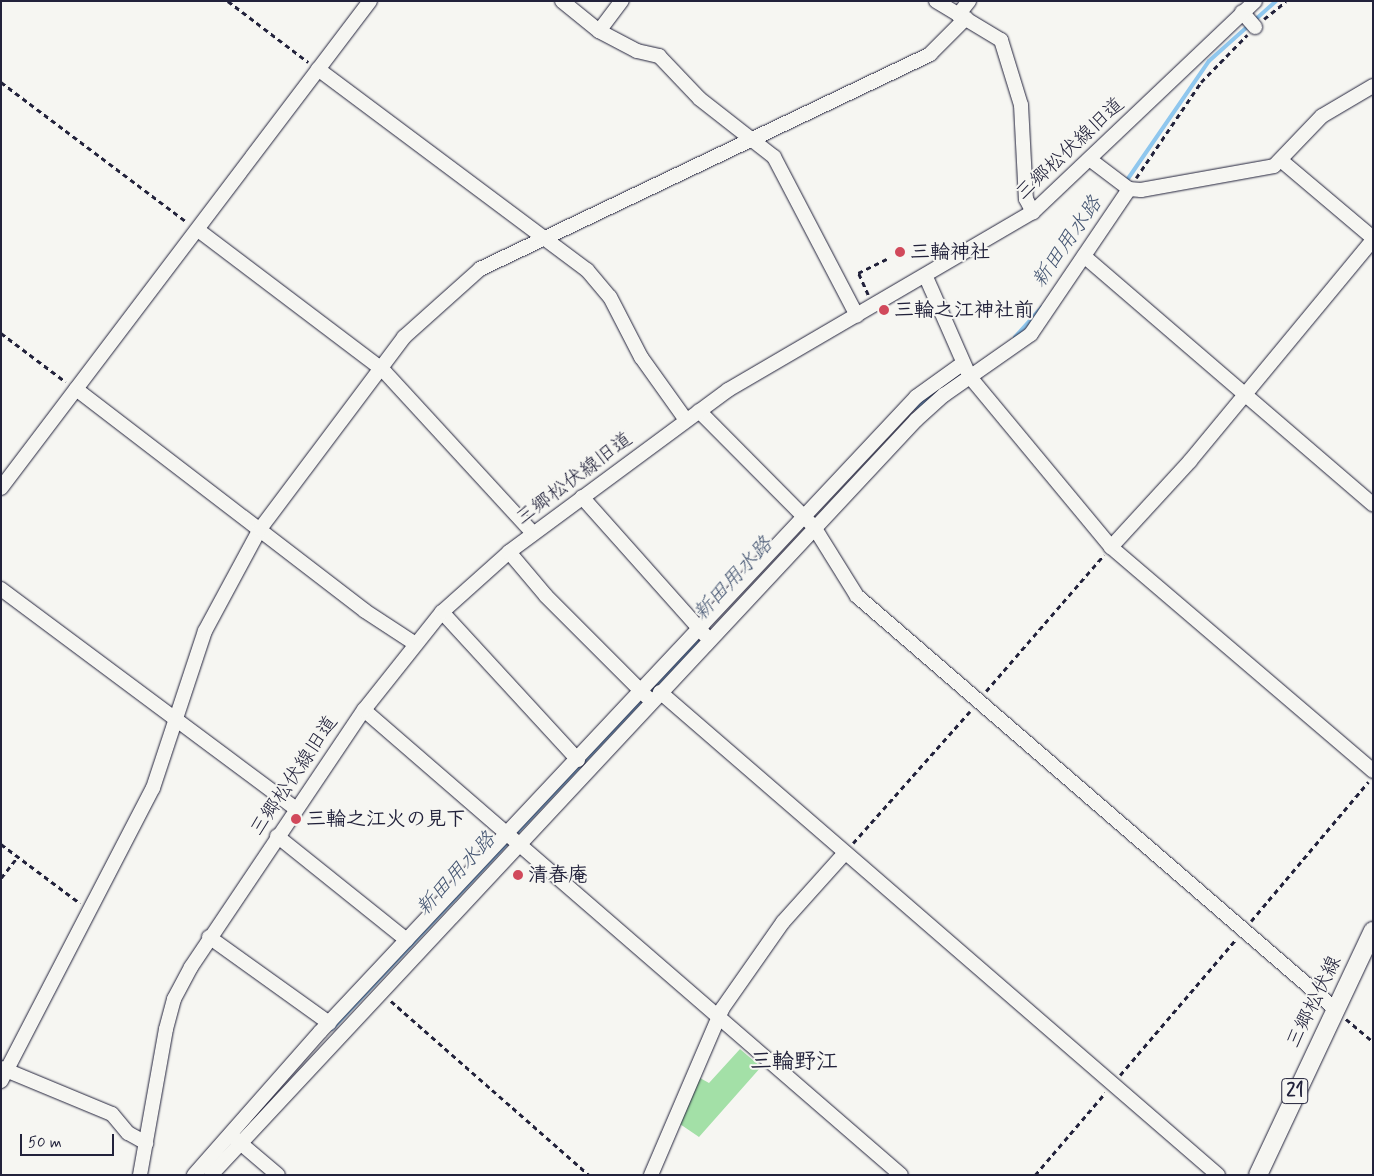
<!DOCTYPE html>
<meta charset="utf-8">
<style>
body{margin:0}
#map{position:relative;width:1374px;height:1176px;overflow:hidden;background:#f6f6f2;font-family:Mynerve,"Klee One",sans-serif}
div>[style]{position:absolute}
.green>*{inset:0;background:#a3e0a7}
.stream>*{height:4px;margin:-2px;padding:0 2px;transform-origin:2px;border-radius:2px;background:#8fc7ee}
.path>*{height:2.5px;margin-top:-1.25px;transform-origin:0;background:repeating-linear-gradient(90deg,#22223b 0 5px,transparent 0 9px)}
.roads{filter:drop-shadow(0 0 1px #22223b) drop-shadow(0 0 1px #22223b)}
.minor>*{height:14px;margin:-7px;padding:0 7px;transform-origin:7px;border-radius:7px;background:#f6f6f2}
.major>*{height:18px;margin:-9px;padding:0 9px;transform-origin:9px;border-radius:9px;background:#f6f6f2}
.dots>*{width:14px;height:14px;translate:-50% -50%;box-sizing:border-box;border:2px solid #f6f6f2;border-radius:50%}
span{translate:-50% -50%;white-space:nowrap;text-align:center;line-height:1.15;-webkit-text-stroke:4px #f6f6f2;paint-order:stroke}
.shield-label span{padding:1px 4px;background:#f6f6f2;border:1px solid;border-radius:4px;-webkit-text-stroke-width:0}
.shield-label{font-size:19px;color:#22223b;font-weight:700}
.street-label{font-size:20px;color:#22223b}
.poi-label{font-size:20px;color:#22223b;font-weight:700}
.left{translate:0 -50%;text-align:left}
.water-label{font-size:21px;color:#435471;font-style:italic}
.quarter-label{font-size:22px;color:#22223b;font-weight:700}
.frame{position:absolute;inset:0;border:2px solid #22223b;pointer-events:none}
.scale{position:absolute;left:20px;top:1134px;width:94px;height:22px;box-sizing:border-box;border:2px solid #22223b;border-top:0;padding-left:6px;font-size:15px;line-height:18px;white-space:nowrap;color:#22223b;-webkit-text-stroke:4px #f6f6f2;paint-order:stroke}
</style>
<div id="map">
<div class="green">
<div style="clip-path:polygon(740px 1049px,761px 1067px,699px 1137px,677px 1122px,700px 1078px,709px 1083px)"></div>
</div>
<div class="stream">
<div style="left:1125px;top:183px;width:148px;rotate:-55.5deg"></div>
<div style="left:1209px;top:61px;width:90px;rotate:-41.8deg"></div>
<div style="left:1015px;top:337px;width:40px;rotate:-48deg"></div>
<div style="left:915px;top:408px;width:61px;rotate:-36.3deg"></div>
<div style="left:332px;top:1029px;width:533px;rotate:-46.75deg"></div>
</div>
<div class="path">
<div style="left:228px;top:1px;width:101px;rotate:37.3deg"></div>
<div style="left:1264px;top:19px;width:28px;rotate:-39deg"></div>
<div style="left:1px;top:82px;width:233px;rotate:37deg"></div>
<div style="left:1136px;top:178px;width:116px;rotate:-55.9deg"></div>
<div style="left:1201px;top:82px;width:66px;rotate:-45.6deg"></div>
<div style="left:868px;top:295px;width:24px;rotate:-114deg"></div>
<div style="left:858px;top:273px;width:32px;rotate:-26deg"></div>
<div style="left:1px;top:333px;width:81px;rotate:37deg"></div>
<div style="left:986px;top:691px;width:180px;rotate:-49.1deg"></div>
<div style="left:853px;top:843px;width:176px;rotate:-48.4deg"></div>
<div style="left:1px;top:844px;width:99px;rotate:36.8deg"></div>
<div style="left:1px;top:878px;width:28px;rotate:-52deg"></div>
<div style="left:1251px;top:921px;width:182px;rotate:-49.9deg"></div>
<div style="left:391px;top:1001px;width:264px;rotate:41.3deg"></div>
<div style="left:1346px;top:1019px;width:35px;rotate:40deg"></div>
<div style="left:1120px;top:1075px;width:179px;rotate:-49.5deg"></div>
<div style="left:1035px;top:1175px;width:108px;rotate:-49.5deg"></div>
</div>
<div class="roads">
<div class="minor">
<div style="left:562px;top:1px;width:48px;rotate:39deg"></div>
<div style="left:599px;top:31px;width:43px;rotate:27.8deg"></div>
<div style="left:637px;top:51px;width:23px;rotate:13deg"></div>
<div style="left:659px;top:56px;width:59px;rotate:46.4deg"></div>
<div style="left:700px;top:99px;width:94px;rotate:38.1deg"></div>
<div style="left:774px;top:157px;width:179px;rotate:62.4deg"></div>
<div style="left:936px;top:1px;width:76px;rotate:31deg"></div>
<div style="left:1001px;top:40px;width:68px;rotate:72.9deg"></div>
<div style="left:1021px;top:105px;width:94px;rotate:87deg"></div>
<div style="left:1026px;top:199px;width:15px;rotate:62deg"></div>
<div style="left:1242px;top:12px;width:20px;rotate:49deg"></div>
<div style="left:958px;top:15px;width:18px;rotate:-52deg"></div>
<div style="left:599px;top:31px;width:38px;rotate:-53deg"></div>
<div style="left:318px;top:69px;width:336px;rotate:36.8deg"></div>
<div style="left:587px;top:270px;width:35px;rotate:50deg"></div>
<div style="left:610px;top:297px;width:68px;rotate:62.7deg"></div>
<div style="left:641px;top:357px;width:77px;rotate:54.5deg"></div>
<div style="left:1092px;top:161px;width:46px;rotate:37.1deg"></div>
<div style="left:1129px;top:189px;width:12px;rotate:5deg"></div>
<div style="left:1141px;top:190px;width:135px;rotate:-10.2deg"></div>
<div style="left:1274px;top:166px;width:69px;rotate:-46.2deg"></div>
<div style="left:1322px;top:116px;width:59px;rotate:-30.5deg"></div>
<div style="left:1283px;top:162px;width:118px;rotate:40.2deg"></div>
<div style="left:198px;top:230px;width:231px;rotate:37.1deg"></div>
<div style="left:382px;top:369px;width:223px;rotate:47.4deg"></div>
<div style="left:1084px;top:256px;width:381px;rotate:40.7deg"></div>
<div style="left:926px;top:277px;width:109px;rotate:66.3deg"></div>
<div style="left:970px;top:377px;width:221px;rotate:50.3deg"></div>
<div style="left:1111px;top:547px;width:345px;rotate:40.5deg"></div>
<div style="left:76px;top:389px;width:364px;rotate:37.5deg"></div>
<div style="left:365px;top:611px;width:59px;rotate:33.1deg"></div>
<div style="left:699px;top:411px;width:163px;rotate:45.2deg"></div>
<div style="left:814px;top:527px;width:81px;rotate:58.1deg"></div>
<div style="left:857px;top:596px;width:630px;rotate:40.82deg"></div>
<div style="left:1px;top:488px;width:611px;rotate:-52.85deg"></div>
<div style="left:582px;top:497px;width:185px;rotate:48.3deg"></div>
<div style="left:1111px;top:547px;width:117px;rotate:-47.4deg"></div>
<div style="left:1190px;top:461px;width:287px;rotate:-50.4deg"></div>
<div style="left:509px;top:552px;width:57px;rotate:49.9deg"></div>
<div style="left:546px;top:596px;width:143px;rotate:45deg"></div>
<div style="left:1px;top:589px;width:368px;rotate:36.7deg"></div>
<div style="left:442px;top:612px;width:201px;rotate:47.4deg"></div>
<div style="left:660px;top:692px;width:738px;rotate:40.88deg"></div>
<div style="left:364px;top:710px;width:710px;rotate:40.89deg"></div>
<div style="left:277px;top:836px;width:166px;rotate:38.7deg"></div>
<div style="left:209px;top:937px;width:148px;rotate:35.6deg"></div>
<div style="left:1px;top:1068px;width:120px;rotate:22.5deg"></div>
<div style="left:112px;top:1114px;width:25px;rotate:50deg"></div>
<div style="left:128px;top:1133px;width:21px;rotate:29deg"></div>
<div style="left:1px;top:1081px;width:330px;rotate:-62.6deg"></div>
<div style="left:153px;top:788px;width:165px;rotate:-71.7deg"></div>
<div style="left:205px;top:631px;width:116px;rotate:-61.7deg"></div>
<div style="left:260px;top:529px;width:240px;rotate:-53.1deg"></div>
<div style="left:404px;top:337px;width:102px;rotate:-41.8deg"></div>
<div style="left:480px;top:269px;width:499px;rotate:-25.5deg"></div>
<div style="left:930px;top:54px;width:51px;rotate:-45deg"></div>
<div style="left:232px;top:1136px;width:60px;rotate:40.3deg"></div>
<div style="left:140px;top:1175px;width:148px;rotate:-79.9deg"></div>
<div style="left:166px;top:1029px;width:31px;rotate:-75deg"></div>
<div style="left:174px;top:999px;width:36px;rotate:-62deg"></div>
<div style="left:191px;top:967px;width:310px;rotate:-56.1deg"></div>
<div style="left:364px;top:710px;width:125px;rotate:-51.5deg"></div>
<div style="left:442px;top:612px;width:90px;rotate:-41.8deg"></div>
<div style="left:509px;top:552px;width:272px;rotate:-36.5deg"></div>
<div style="left:728px;top:390px;width:353px;rotate:-30.3deg"></div>
<div style="left:1033px;top:212px;width:306px;rotate:-43.5deg"></div>
<div style="left:194px;top:1175px;width:191px;rotate:-48.6deg"></div>
<div style="left:320px;top:1032px;width:871px;rotate:-46.81deg"></div>
<div style="left:916px;top:397px;width:57px;rotate:-35.7deg"></div>
<div style="left:211px;top:1175px;width:1033px;rotate:-46.96deg"></div>
<div style="left:916px;top:420px;width:38px;rotate:-42deg"></div>
<div style="left:944px;top:395px;width:106px;rotate:-35deg"></div>
<div style="left:1031px;top:334px;width:175px;rotate:-55.9deg"></div>
<div style="left:651px;top:1175px;width:181px;rotate:-66.8deg"></div>
<div style="left:722px;top:1009px;width:106px;rotate:-55deg"></div>
<div style="left:783px;top:922px;width:91px;rotate:-48.1deg"></div>
</div>
<div class="major">
<div style="left:1258px;top:1175px;width:270px;rotate:-64.8deg"></div>
</div>
</div>
<div class="dots">
<div style="left:900px;top:252px;background:#d1495b"></div>
<div style="left:884px;top:310px;background:#d1495b"></div>
<div style="left:296px;top:819px;background:#d1495b"></div>
<div style="left:518px;top:875px;background:#d1495b"></div>
</div>
<div class="shield-label">
<span style="left:1295px;top:1091px">21</span>
</div>
<div class="street-label">
<span style="left:1070px;top:149px;rotate:-43deg">三郷松伏線旧道</span>
<span style="left:574px;top:479px;rotate:-37deg">三郷松伏線旧道</span>
<span style="left:294px;top:776px;rotate:-56deg">三郷松伏線旧道</span>
<span style="left:1314px;top:1002px;rotate:-64deg">三郷松伏線</span>
</div>
<div class="poi-label">
<span class="left" style="left:910px;top:252px">三輪神社</span>
<span class="left" style="left:894px;top:310px">三輪之江神社前</span>
<span class="left" style="left:306px;top:819px">三輪之江火の見下</span>
<span class="left" style="left:528px;top:875px">清春庵</span>
</div>
<div class="water-label">
<span style="left:1067px;top:242px;rotate:-55deg">新田用水路</span>
<span style="left:733px;top:579px;rotate:-47deg">新田用水路</span>
<span style="left:456px;top:874px;rotate:-47deg">新田用水路</span>
</div>
<div class="quarter-label">
<span style="left:794px;top:1063px">三輪野江</span>
</div>
<div class="frame"></div>
<div class="scale">50 m</div>
</div>
